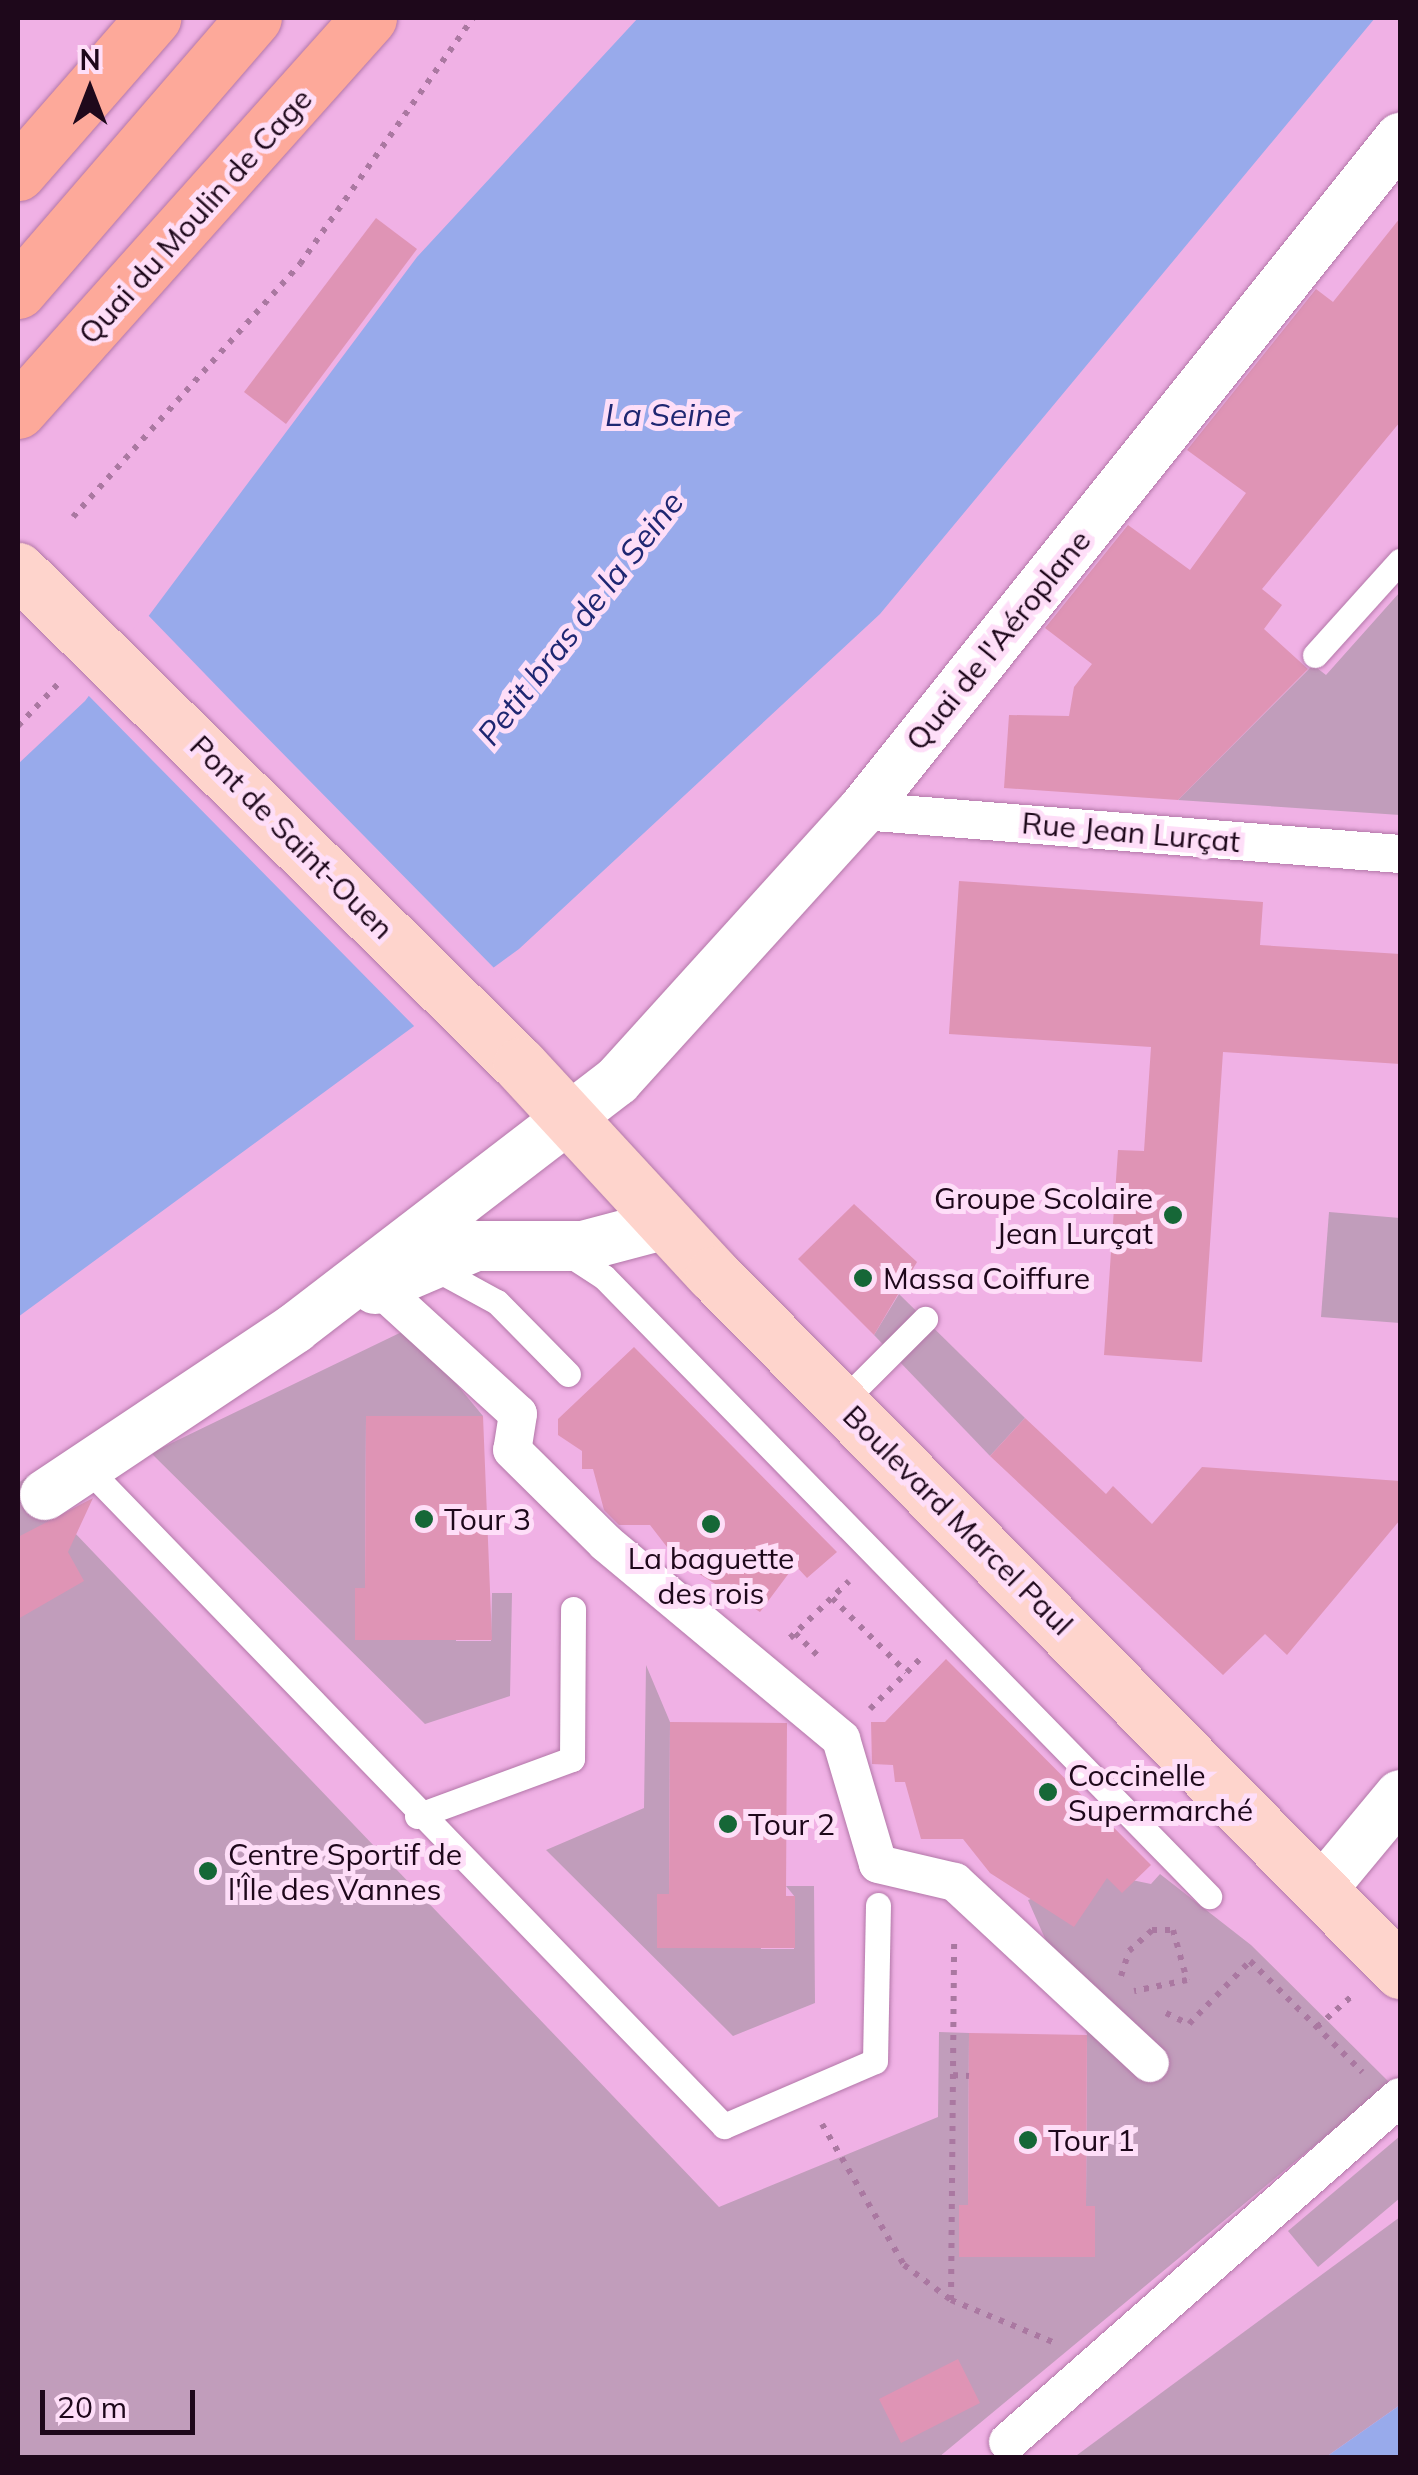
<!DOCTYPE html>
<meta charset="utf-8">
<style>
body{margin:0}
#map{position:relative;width:1418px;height:2475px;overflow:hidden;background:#f0b1e5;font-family:Mulish,sans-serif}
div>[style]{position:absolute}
.green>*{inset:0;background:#c19dbb}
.water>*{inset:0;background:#98aaeb}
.pier>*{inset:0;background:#f0b1e5}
.building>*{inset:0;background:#df94b5}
.path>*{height:6px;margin-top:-3px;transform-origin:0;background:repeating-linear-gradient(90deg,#aa78a1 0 5px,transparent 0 13px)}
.roads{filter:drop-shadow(0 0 2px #b277a8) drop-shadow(0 0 2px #b277a8)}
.service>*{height:25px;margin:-12.5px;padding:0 12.5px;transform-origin:12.5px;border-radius:12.5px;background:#fff}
.pedestrian>*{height:38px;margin:-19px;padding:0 19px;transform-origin:19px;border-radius:19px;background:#fff}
.minor>*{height:50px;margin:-25px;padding:0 25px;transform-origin:25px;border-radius:25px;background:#fff}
.secondary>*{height:55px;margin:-27.5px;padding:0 27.5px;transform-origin:27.5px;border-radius:27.5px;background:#fed4cc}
.primary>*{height:55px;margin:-27.5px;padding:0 27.5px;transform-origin:27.5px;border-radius:27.5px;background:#fda99a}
.dots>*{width:28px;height:28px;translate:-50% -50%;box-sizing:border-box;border:5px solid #fedef8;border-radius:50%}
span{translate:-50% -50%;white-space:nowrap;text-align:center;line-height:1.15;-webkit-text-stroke:10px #fedef8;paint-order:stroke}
.street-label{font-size:30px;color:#1e081b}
.poi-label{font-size:30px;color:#1e081b}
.right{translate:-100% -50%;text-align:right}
.left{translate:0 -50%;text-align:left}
.water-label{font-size:32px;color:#1f2772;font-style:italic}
.frame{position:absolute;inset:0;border:20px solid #1e081b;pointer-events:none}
.north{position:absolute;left:40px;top:40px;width:100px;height:100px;-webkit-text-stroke:8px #fedef8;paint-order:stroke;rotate:0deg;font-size:28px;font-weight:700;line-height:40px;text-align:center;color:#1e081b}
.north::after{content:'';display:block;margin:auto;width:35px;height:45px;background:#1e081b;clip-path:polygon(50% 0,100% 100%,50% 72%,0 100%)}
.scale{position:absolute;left:40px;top:2390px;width:155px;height:45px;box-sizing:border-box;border:5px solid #1e081b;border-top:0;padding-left:12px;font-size:30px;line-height:35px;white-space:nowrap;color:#1e081b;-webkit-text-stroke:8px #fedef8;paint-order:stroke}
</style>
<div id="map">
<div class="green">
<div style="clip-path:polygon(1400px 592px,1400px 815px,1178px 800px,1313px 665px,1326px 675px)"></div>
<div style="clip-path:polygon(1329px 1212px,1400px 1218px,1400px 1323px,1321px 1317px)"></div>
<div style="clip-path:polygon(899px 1294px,1025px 1418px,990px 1456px,874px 1335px)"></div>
<div style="clip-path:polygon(410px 1328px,483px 1416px,366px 1417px,365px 1588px,355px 1589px,355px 1639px,456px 1628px,456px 1641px,491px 1641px,492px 1593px,512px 1593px,510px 1696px,425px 1724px,151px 1453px)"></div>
<div style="clip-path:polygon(33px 1473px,52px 1509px,719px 2207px,938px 2117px,939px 2032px,969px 2033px,968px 2205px,959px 2205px,959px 2257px,1063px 2248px,1063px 2257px,1095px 2257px,1095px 2207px,1086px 2206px,1087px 2034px,1028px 1900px,1103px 1874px,1151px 1884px,1160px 1874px,1251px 1945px,1390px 2083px,939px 2457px,18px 2458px,18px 1483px)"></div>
<div style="clip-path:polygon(646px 1665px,670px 1722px,669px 1894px,657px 1895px,657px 1948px,691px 1948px,691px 1936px,760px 1937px,761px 1949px,794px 1949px,795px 1897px,786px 1886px,814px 1886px,815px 2003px,733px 2036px,546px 1850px,644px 1808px)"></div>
<div style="clip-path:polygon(1400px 2136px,1400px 2198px,1318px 2267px,1288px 2231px)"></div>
<div style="clip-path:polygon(1400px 2217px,1400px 2405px,1326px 2457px,1073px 2458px)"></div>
</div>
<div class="water">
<div style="clip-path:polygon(638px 18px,1375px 18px,880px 614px,519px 949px,18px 1317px,18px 764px,85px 701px,417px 257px)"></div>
<div style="clip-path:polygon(1400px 2405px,1400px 2457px,1326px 2457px)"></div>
</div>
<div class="pier">
<div style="clip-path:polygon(146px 613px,236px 706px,497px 971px,417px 1029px,85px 692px)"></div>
</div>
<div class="building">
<div style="clip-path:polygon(376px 218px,417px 249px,286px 424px,244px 392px)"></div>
<div style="clip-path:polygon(1400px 218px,1400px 422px,1262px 589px,1282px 605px,1264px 629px,1308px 669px,1178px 800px,1004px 788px,1009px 715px,1069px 716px,1074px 687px,1092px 664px,1045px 628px,1128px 525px,1190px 570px,1246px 493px,1187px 450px,1316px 289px,1333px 302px)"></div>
<div style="clip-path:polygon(959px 881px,1263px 902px,1260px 945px,1400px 954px,1400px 1064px,1223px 1052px,1202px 1362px,1104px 1355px,1118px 1150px,1144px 1151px,1151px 1047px,949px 1034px)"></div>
<div style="clip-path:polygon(854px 1204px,917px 1262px,874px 1335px,798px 1259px)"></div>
<div style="clip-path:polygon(634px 1347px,837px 1552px,807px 1578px,795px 1565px,760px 1612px,677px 1560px,650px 1525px,619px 1525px,604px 1510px,593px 1469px,582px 1469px,582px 1451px,558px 1435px,558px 1419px)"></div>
<div style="clip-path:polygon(366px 1416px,483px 1416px,492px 1640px,355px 1640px,355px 1588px,365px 1588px)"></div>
<div style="clip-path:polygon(1025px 1418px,1106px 1494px,1113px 1486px,1152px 1524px,1202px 1467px,1400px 1481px,1400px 1520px,1287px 1655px,1265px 1634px,1223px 1675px,990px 1456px)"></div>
<div style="clip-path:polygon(93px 1498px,68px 1552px,84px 1581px,18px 1619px,18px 1537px)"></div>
<div style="clip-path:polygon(946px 1659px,1151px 1865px,1122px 1893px,1107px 1878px,1074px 1927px,990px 1873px,963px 1839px,921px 1839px,905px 1782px,895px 1782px,893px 1765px,872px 1764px,871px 1722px,885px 1722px)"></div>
<div style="clip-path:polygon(670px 1722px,787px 1723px,786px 1896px,795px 1896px,795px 1948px,657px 1948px,657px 1894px,669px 1894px)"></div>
<div style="clip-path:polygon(969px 2033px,1087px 2035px,1086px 2206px,1095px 2206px,1095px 2257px,959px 2257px,959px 2205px,968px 2205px)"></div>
<div style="clip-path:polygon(958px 2359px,980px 2403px,901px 2443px,879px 2399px)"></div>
</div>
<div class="path">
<div style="left:73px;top:517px;width:340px;rotate:-48.1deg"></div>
<div style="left:300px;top:264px;width:301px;rotate:-54.9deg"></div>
<div style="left:18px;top:726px;width:58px;rotate:-46.4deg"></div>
<div style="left:832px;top:1598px;width:105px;rotate:45deg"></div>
<div style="left:795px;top:1633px;width:31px;rotate:45deg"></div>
<div style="left:790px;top:1638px;width:82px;rotate:-44deg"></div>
<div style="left:870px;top:1709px;width:72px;rotate:-45deg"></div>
<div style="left:1121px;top:1976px;width:26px;rotate:-72deg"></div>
<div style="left:1129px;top:1951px;width:31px;rotate:-42deg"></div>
<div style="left:1152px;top:1930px;width:21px"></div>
<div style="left:1173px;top:1930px;width:52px;rotate:74.4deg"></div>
<div style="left:1187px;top:1980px;width:54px;rotate:168.3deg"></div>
<div style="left:1166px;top:2013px;width:25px;rotate:26deg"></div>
<div style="left:1189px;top:2024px;width:88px;rotate:-45.9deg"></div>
<div style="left:1250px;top:1961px;width:158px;rotate:44.7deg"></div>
<div style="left:1317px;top:2027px;width:48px;rotate:-41.6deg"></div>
<div style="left:953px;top:2075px;width:16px;rotate:4deg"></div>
<div style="left:822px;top:2124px;width:163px;rotate:59.8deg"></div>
<div style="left:904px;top:2265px;width:59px;rotate:36.7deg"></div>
<div style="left:951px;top:2300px;width:110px;rotate:22.4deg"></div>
<div style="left:951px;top:2300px;width:358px;rotate:-89.5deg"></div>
</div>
<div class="roads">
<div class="service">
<div style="left:1315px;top:655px;width:127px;rotate:-47.9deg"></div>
<div style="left:567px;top:1253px;width:44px;rotate:33deg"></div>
<div style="left:604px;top:1277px;width:866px;rotate:45.66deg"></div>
<div style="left:429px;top:1265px;width:77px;rotate:28.6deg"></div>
<div style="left:497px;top:1302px;width:101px;rotate:45.4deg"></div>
<div style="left:841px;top:1403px;width:119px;rotate:-45deg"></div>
<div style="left:87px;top:1468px;width:916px;rotate:45.93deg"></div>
<div style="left:724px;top:2126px;width:164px;rotate:-23.3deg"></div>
<div style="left:875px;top:2061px;width:156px;rotate:-88.9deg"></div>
<div style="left:417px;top:1816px;width:165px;rotate:-20.2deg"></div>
<div style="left:572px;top:1759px;width:150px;rotate:-89.6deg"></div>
</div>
<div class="pedestrian">
<div style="left:862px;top:811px;width:540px;rotate:4.57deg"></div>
<div style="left:379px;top:1287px;width:188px;rotate:42.4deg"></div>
<div style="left:518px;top:1414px;width:36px;rotate:99deg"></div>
<div style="left:512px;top:1450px;width:132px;rotate:44.7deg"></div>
<div style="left:606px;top:1543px;width:306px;rotate:39.8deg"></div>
<div style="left:841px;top:1739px;width:130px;rotate:73.5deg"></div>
<div style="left:878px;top:1864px;width:79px;rotate:13.2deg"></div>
<div style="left:955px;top:1882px;width:266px;rotate:42.9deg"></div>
<div style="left:1008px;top:2442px;width:522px;rotate:-41.35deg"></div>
</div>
<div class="minor">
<div style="left:375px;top:1289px;width:110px;rotate:-23.1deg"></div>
<div style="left:476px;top:1246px;width:107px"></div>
<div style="left:583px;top:1246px;width:86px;rotate:-14.8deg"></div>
<div style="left:45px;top:1495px;width:301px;rotate:-33.7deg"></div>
<div style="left:295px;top:1328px;width:406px;rotate:-37.5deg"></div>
<div style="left:617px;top:1081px;width:365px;rotate:-47.8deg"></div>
<div style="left:862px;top:811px;width:862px;rotate:-51.36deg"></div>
<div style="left:1322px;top:1889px;width:122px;rotate:-50.3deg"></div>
</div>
<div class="secondary">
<div style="left:18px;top:570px;width:705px;rotate:44.6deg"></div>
<div style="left:520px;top:1065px;width:284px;rotate:47.3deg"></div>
<div style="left:713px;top:1274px;width:979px;rotate:45.41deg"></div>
</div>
<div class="primary">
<div style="left:18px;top:173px;width:206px;rotate:-48.9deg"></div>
<div style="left:18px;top:291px;width:361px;rotate:-49.2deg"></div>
<div style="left:18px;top:411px;width:527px;rotate:-48.23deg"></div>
</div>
</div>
<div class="dots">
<div style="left:1173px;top:1215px;background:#166737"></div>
<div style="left:863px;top:1278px;background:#166737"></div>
<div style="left:424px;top:1519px;background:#166737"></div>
<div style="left:711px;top:1524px;background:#166737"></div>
<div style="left:1048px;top:1792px;background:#166737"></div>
<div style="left:728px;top:1824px;background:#166737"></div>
<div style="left:208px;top:1871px;background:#166737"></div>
<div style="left:1028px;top:2140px;background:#166737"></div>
</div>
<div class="street-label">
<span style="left:195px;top:216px;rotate:-48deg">Quai du Moulin de Cage</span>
<span style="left:998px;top:640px;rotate:-51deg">Quai de l'Aéroplane</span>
<span style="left:1131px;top:832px;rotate:5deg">Rue Jean Lurçat</span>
<span style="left:292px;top:837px;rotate:45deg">Pont de Saint-Ouen</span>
<span style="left:958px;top:1520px;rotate:45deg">Boulevard Marcel Paul</span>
</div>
<div class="poi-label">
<span class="right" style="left:1153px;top:1215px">Groupe Scolaire<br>Jean Lurçat</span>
<span class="left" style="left:883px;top:1278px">Massa Coiffure</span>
<span class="left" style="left:444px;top:1519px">Tour 3</span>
<span style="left:711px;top:1575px">La baguette<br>des rois</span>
<span class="left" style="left:1068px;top:1792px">Coccinelle<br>Supermarché</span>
<span class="left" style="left:748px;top:1824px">Tour 2</span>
<span class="left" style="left:228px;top:1871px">Centre Sportif de<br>l'Île des Vannes</span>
<span class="left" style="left:1048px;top:2140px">Tour 1</span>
</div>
<div class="water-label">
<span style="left:668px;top:414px">La Seine</span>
<span style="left:580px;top:618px;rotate:-52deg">Petit bras de la Seine</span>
</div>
<div class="frame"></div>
<div class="north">N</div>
<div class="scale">20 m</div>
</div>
